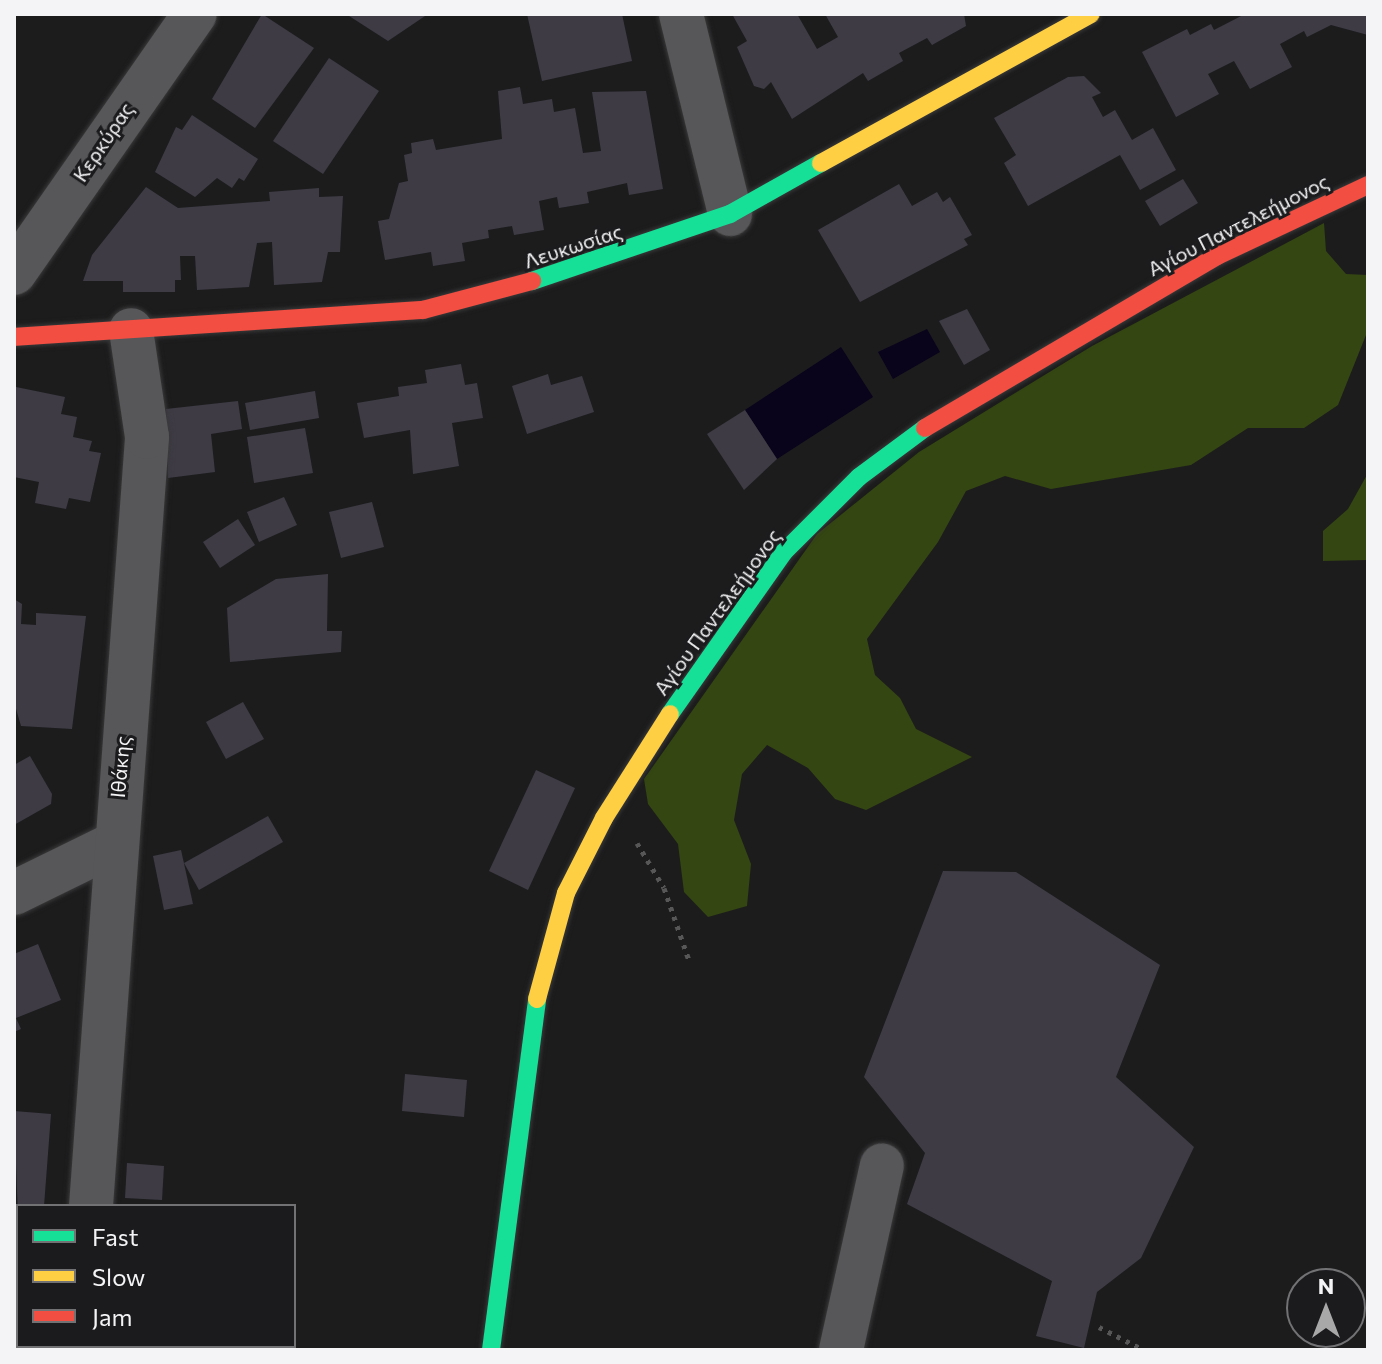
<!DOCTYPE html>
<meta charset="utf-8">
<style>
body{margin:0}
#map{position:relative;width:1382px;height:1364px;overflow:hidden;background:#1c1c1d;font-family:Commissioner,sans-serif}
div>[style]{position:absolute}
.forest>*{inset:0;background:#344611}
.water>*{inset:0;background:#09031b}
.building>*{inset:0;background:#3e3b45}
.path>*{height:5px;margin-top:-2.5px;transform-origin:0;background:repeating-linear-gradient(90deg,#585758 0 4px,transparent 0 10px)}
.roads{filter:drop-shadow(0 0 2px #39393a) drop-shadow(0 0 2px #39393a)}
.street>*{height:44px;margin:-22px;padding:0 22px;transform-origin:22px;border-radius:22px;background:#575658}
.fast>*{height:18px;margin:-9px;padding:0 9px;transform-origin:9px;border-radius:9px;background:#16e098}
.slow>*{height:18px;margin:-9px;padding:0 9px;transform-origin:9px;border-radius:9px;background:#ffcf43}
.jam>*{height:18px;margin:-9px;padding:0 9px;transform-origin:9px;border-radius:9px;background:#f24e42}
span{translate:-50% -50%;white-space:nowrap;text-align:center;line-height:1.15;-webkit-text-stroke:6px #1b1b1e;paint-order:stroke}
.street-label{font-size:20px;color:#f4f3f5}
.frame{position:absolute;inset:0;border:16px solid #f4f3f5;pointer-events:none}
.legend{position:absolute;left:16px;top:1204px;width:280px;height:144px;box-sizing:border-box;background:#1b1b1e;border:2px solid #727174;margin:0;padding:10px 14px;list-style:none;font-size:24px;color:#f4f3f5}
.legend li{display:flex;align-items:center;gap:16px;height:40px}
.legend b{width:40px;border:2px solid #727174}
.north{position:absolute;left:1286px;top:1268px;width:80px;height:80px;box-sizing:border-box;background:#1b1b1e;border:2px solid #727174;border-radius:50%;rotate:0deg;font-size:22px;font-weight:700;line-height:32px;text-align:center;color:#f4f3f5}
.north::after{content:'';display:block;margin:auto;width:28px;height:36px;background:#a8a8a9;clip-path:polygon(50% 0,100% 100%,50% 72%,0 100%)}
</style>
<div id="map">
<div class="forest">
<div style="clip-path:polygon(1324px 223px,1326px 251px,1346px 274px,1368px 275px,1368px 330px,1338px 405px,1304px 428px,1248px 428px,1191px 465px,1051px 489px,1005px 476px,966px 491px,938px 542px,867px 639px,875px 675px,900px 698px,916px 729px,972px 757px,866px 810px,835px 799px,808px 768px,767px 745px,742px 774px,734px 820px,751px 864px,747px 906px,708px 917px,684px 892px,678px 844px,648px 804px,644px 779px,817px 534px,919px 452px,1092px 346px)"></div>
<div style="clip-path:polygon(1368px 473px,1368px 560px,1323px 561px,1323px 531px,1348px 509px)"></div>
</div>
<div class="water">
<div style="clip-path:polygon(927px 329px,940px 352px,893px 379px,878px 352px)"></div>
<div style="clip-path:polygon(841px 347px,873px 397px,777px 459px,745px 410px)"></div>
</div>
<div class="building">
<div style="clip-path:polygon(262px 14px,314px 48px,255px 128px,212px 99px)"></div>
<div style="clip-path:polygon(346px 14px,428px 14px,388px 41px)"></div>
<div style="clip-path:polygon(527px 14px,622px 14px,632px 61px,542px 81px)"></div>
<div style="clip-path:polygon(732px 14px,797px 14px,817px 49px,838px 37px,825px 14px,964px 14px,966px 26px,932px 45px,927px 38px,899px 53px,903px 61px,868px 81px,863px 73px,792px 119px,771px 82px,764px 89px,754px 86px,737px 47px,747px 41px)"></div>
<div style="clip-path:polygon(1245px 14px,1368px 14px,1368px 35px,1331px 25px,1307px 37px,1304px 31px,1280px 44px,1292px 67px,1250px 89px,1234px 61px,1208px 74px,1219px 94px,1176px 117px,1142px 52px,1187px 29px,1190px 35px,1211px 24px,1214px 30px)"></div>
<div style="clip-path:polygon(329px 58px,379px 91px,323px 174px,273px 141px)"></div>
<div style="clip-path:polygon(1084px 76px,1101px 93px,1092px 97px,1103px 117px,1115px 110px,1132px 140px,1153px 128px,1176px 170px,1140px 190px,1120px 155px,1028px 206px,1004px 163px,1016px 155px,994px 118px,1068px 77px)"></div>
<div style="clip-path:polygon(520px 87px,523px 104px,552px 99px,554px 112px,575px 108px,583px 153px,601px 151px,592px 92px,646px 91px,663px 189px,629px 195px,627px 183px,587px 192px,589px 203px,559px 208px,557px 197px,539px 201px,544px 230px,514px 235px,512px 226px,488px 230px,489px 238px,462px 243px,465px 261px,433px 266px,431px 252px,385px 260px,378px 221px,389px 219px,399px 183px,408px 181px,404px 155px,412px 153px,411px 143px,433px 139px,436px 150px,502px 139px,498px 91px)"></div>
<div style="clip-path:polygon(192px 115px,258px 159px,244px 181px,239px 178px,232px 188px,217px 178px,195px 197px,155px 172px,176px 127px,182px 130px)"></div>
<div style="clip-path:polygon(1183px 179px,1198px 203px,1160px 226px,1145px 201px)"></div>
<div style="clip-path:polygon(899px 184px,912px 206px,937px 192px,943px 202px,950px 197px,972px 235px,964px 239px,968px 245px,860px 302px,818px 230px)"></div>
<div style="clip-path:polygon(146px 187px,178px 208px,270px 201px,269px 192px,319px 188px,319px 197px,343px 196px,340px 252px,328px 252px,322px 282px,274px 285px,272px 242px,257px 243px,249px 287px,197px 290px,195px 256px,180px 256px,181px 280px,175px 280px,175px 292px,123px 292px,123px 281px,83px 281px,92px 255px)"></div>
<div style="clip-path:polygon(967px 309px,990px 350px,964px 365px,939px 321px)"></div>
<div style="clip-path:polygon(461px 364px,465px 385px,477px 383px,483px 418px,452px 423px,459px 466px,413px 474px,410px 430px,364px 438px,357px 403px,399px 396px,398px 387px,427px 383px,425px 370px)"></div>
<div style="clip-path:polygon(548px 374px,551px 385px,582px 376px,594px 412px,527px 434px,512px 386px)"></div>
<div style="clip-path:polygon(16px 387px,65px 397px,61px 414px,77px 417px,73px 437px,92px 441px,89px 451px,101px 453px,90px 502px,69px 498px,66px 509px,35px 503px,39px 482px,14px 477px)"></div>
<div style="clip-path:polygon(315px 391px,319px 418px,250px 430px,245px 403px)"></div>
<div style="clip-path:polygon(238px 401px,242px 429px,211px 434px,215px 472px,168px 478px,166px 409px)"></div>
<div style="clip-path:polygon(745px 410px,777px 459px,744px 490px,707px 434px)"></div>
<div style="clip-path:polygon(305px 428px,313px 473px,254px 483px,247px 437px)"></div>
<div style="clip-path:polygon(284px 497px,297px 525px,259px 542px,247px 512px)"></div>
<div style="clip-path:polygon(372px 502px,384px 547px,341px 558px,329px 512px)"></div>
<div style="clip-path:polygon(238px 519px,255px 545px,220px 568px,203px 542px)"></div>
<div style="clip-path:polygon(328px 574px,327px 631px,342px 631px,341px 652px,230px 662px,227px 608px,276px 579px)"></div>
<div style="clip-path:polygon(14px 599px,22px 604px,21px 624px,36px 625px,36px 613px,86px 616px,72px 729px,21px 726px,14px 702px)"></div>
<div style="clip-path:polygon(243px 702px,264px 739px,226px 759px,206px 722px)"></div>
<div style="clip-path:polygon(30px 756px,52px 794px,51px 804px,14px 825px,14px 765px)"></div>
<div style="clip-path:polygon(536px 770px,575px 788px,528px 890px,489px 871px)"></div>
<div style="clip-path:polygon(268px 816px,283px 842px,199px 890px,184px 863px)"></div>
<div style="clip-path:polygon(181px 850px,193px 904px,164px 910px,153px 856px)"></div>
<div style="clip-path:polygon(943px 871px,1016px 872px,1160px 965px,1116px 1077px,1194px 1147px,1141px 1258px,1097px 1292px,1084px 1348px,1036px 1336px,1052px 1281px,907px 1204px,925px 1153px,864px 1077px)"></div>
<div style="clip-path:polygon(38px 944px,61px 1000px,16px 1018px,21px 1029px,14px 1032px,14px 954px)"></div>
<div style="clip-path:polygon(405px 1074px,467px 1080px,464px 1117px,402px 1111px)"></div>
<div style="clip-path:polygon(14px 1111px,51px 1114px,44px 1206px,18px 1206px,18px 1218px)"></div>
<div style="clip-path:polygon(127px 1163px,164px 1166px,162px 1200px,125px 1198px)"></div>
<div style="clip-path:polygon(14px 1254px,18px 1346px,37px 1350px,14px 1350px)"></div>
<div style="clip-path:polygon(141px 1346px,178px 1346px,178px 1350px,141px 1350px)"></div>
</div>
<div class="path">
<div style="left:637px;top:843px;width:52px;rotate:59deg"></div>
<div style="left:664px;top:888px;width:76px;rotate:70.9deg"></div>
<div style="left:1099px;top:1327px;width:51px;rotate:27.1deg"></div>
</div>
<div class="roads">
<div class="street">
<div style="left:681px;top:14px;width:206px;rotate:76.2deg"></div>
<div style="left:14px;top:273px;width:316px;rotate:-55.1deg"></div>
<div style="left:14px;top:893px;width:111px;rotate:-26.1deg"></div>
<div style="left:91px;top:1206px;width:771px;rotate:-85.83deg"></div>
<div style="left:147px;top:437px;width:108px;rotate:-98.5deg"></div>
<div style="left:82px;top:1350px;width:4px;rotate:-76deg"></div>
<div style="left:841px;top:1350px;width:189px;rotate:-77.5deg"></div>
</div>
<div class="fast">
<div style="left:532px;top:281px;width:209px;rotate:-18.7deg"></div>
<div style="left:730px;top:214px;width:104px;rotate:-29.3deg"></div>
<div style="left:670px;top:714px;width:197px;rotate:-54.9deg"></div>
<div style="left:783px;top:553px;width:107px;rotate:-45deg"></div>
<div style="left:859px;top:477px;width:82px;rotate:-36.6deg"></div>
<div style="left:491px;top:1350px;width:354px;rotate:-82.5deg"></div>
</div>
<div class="slow">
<div style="left:821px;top:163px;width:308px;rotate:-28.9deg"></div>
<div style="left:537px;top:999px;width:110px;rotate:-74.7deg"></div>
<div style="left:566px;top:893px;width:84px;rotate:-63.1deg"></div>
<div style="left:604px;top:818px;width:123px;rotate:-57.6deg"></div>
</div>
<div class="jam">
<div style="left:14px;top:337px;width:410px;rotate:-3.8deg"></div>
<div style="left:423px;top:310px;width:113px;rotate:-14.9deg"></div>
<div style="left:925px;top:428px;width:339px;rotate:-30.5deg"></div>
<div style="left:1217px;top:256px;width:167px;rotate:-25.2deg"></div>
</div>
</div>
<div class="street-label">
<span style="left:103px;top:142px;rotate:-56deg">Κερκύρας</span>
<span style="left:1238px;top:225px;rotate:-27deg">Αγίου Παντελεήμονος</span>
<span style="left:573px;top:246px;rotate:-18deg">Λευκωσίας</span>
<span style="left:717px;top:612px;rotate:-54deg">Αγίου Παντελεήμονος</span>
<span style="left:120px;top:767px;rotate:-85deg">Ιθάκης</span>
</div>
<div class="frame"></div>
<ul class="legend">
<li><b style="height:10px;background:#16e098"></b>Fast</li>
<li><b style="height:10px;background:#ffcf43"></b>Slow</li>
<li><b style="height:10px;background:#f24e42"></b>Jam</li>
</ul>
<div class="north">N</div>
</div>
